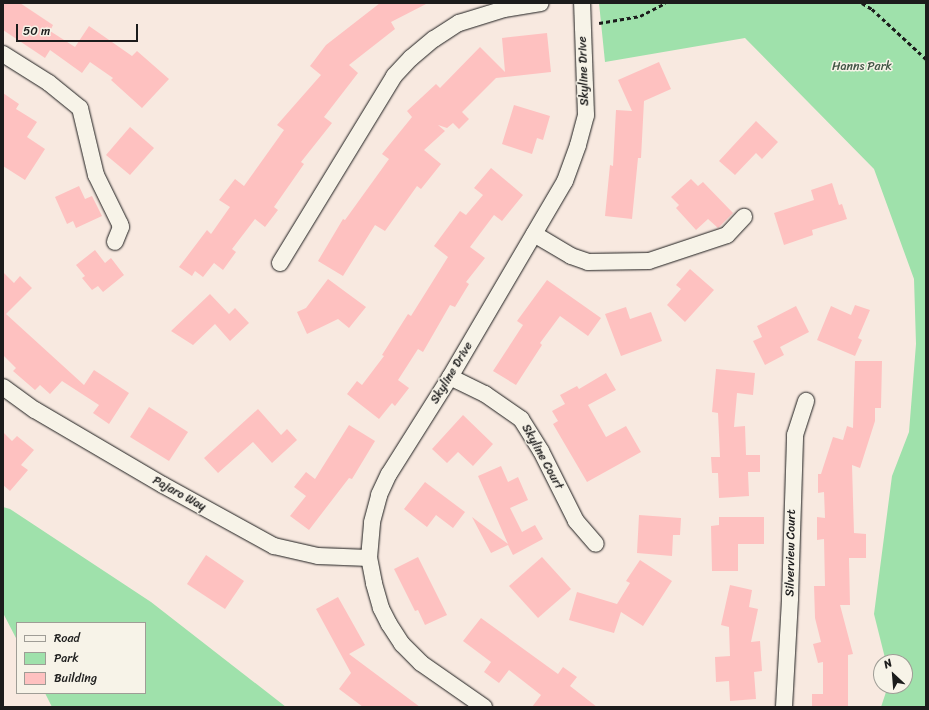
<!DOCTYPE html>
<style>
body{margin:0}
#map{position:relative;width:929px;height:710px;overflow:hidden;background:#f8e9e0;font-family:Sriracha,sans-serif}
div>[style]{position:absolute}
.green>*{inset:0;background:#9fe1ab}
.building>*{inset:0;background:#fec1c0}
.path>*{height:2.5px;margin-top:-1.25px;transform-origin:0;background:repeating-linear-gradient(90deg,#1c1c1c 0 4px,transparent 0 7px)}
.roads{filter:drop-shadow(0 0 1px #1c1c1c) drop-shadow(0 0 1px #1c1c1c)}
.minor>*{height:16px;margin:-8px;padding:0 8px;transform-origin:8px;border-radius:8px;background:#f7f3e8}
span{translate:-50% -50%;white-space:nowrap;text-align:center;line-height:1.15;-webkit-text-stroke:3px #f7f3e8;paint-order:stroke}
.park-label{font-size:12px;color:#435747}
.street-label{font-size:12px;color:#1c1c1c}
.frame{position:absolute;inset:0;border:4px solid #1c1c1c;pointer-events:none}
.legend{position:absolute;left:16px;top:622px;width:130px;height:72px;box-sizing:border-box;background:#f7f3e8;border:1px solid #9f9d96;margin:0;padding:5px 7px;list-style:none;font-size:12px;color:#1c1c1c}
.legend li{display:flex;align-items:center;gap:8px;height:20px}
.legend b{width:20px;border:1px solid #9f9d96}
.north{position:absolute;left:873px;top:654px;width:40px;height:40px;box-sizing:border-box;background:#f7f3e8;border:1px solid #9f9d96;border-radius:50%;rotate:334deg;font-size:11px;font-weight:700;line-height:16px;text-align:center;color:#1c1c1c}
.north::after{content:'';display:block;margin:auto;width:14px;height:18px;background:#1c1c1c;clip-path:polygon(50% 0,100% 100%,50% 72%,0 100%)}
.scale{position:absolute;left:16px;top:24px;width:122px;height:18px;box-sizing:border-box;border:2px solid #1c1c1c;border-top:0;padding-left:5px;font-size:12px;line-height:14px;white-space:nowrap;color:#1c1c1c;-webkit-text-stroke:3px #f7f3e8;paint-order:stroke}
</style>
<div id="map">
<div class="green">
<div style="clip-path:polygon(599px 3px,926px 3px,926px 707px,881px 707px,888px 686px,905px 686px,905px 662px,886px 662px,874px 614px,892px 476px,909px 432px,916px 344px,914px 279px,874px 169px,745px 38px,605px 62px)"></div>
<div style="clip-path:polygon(3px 507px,10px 509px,151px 602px,286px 707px,52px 707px,45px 693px,145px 693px,145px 623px,17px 623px,17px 640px,3px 613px)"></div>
</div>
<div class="building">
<div style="clip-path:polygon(3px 3px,20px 3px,53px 25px,50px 31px,75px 47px,89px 26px,132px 56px,137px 51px,169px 79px,142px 108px,111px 80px,113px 78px,90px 62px,82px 73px,50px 50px,45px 58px,3px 30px)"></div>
<div style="clip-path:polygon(380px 3px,428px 3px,391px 22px,395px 29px,349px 65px,358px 73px,324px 117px,332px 123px,301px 162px,304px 164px,274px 207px,278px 210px,265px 227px,255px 219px,232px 249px,236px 252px,223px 270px,214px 263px,203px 277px,195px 271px,192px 276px,179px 267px,207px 230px,211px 234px,230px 207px,219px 200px,235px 179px,244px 186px,284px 130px,277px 125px,321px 75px,310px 66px,326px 45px)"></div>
<div style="clip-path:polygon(547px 33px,551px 72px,496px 78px,462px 112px,469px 119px,459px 129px,453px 123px,447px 128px,438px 125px,445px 131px,424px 150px,441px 164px,421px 189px,417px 186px,385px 231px,375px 225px,343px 276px,318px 261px,343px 219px,345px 220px,389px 159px,382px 154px,412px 117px,407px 111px,436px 84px,440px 88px,480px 47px,505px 72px,502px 38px)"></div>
<div style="clip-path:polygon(659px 62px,671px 89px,644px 101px,641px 158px,638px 158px,632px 219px,605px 216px,610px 165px,613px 166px,616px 110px,632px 111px,618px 80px)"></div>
<div style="clip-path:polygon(3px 93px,19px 104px,16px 109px,37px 122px,27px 137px,45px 149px,25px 180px,3px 166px)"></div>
<div style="clip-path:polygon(514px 105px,550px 116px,543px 140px,537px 138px,532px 154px,502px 144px)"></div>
<div style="clip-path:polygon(756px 121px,778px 142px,762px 159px,756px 153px,735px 175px,719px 161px)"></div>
<div style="clip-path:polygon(130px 127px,154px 148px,130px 175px,106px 155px)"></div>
<div style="clip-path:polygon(491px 168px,523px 195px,502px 221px,494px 215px,470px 247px,485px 258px,466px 282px,469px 284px,455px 307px,450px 305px,423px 352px,418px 349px,398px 380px,409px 388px,395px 406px,392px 403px,379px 419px,347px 394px,357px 381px,362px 385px,384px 356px,382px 355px,408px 314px,411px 316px,448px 257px,434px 246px,460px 211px,466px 215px,483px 195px,474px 188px)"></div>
<div style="clip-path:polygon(691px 179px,698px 186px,703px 182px,733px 213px,718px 228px,708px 219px,696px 230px,676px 208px,679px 205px,671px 197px)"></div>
<div style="clip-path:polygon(832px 183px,839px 205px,842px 204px,847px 219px,812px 230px,813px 235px,784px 245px,774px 213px,814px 200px,811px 190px)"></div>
<div style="clip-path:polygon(79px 186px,85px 199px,92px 196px,102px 216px,76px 228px,73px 221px,67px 224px,55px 197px)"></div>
<div style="clip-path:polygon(95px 250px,105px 263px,111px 258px,124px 275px,103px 292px,98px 286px,92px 290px,82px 278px,85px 276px,76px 265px)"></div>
<div style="clip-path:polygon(690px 269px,714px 290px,685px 322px,667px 305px,681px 289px,676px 285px)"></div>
<div style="clip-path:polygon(3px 272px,14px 283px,20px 276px,32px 288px,6px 314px,84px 385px,94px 370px,129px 393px,109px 424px,93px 413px,99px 405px,62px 381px,50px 394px,40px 385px,35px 390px,13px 371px,16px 368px,3px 355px)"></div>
<div style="clip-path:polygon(328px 279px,366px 307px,349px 328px,338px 319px,307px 334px,297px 312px,306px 308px)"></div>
<div style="clip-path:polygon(547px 280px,601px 318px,588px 336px,560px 316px,540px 343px,542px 345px,516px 385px,493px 371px,523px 325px,517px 321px)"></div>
<div style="clip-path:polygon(210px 294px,229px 314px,235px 308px,249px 323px,230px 341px,215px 324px,193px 345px,171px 331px)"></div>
<div style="clip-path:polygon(855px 305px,870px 310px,858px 338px,862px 340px,855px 356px,817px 340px,831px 306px,851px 315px)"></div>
<div style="clip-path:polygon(796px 306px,809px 332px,780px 347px,784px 355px,765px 365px,753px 341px,762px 337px,757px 326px)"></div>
<div style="clip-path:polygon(626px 307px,630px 319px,651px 312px,662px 341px,621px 356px,605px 314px)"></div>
<div style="clip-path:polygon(855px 361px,882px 361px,881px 408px,875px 408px,875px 421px,860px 468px,852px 465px,854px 533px,866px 534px,866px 558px,849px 558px,850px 605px,840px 605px,853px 654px,848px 655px,848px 707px,812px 707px,812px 694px,823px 694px,823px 662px,818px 663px,813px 644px,821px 642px,815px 618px,814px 586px,825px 586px,824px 539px,817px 540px,817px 517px,825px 518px,824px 492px,818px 493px,818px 474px,821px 474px,833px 437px,843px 440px,847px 426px,853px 428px)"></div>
<div style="clip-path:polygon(716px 369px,755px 373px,753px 395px,737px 393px,734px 427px,745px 426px,746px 455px,760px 455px,760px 472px,748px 472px,749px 496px,719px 498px,718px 473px,712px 473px,711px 457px,720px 457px,718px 413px,712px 412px)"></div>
<div style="clip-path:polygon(606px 373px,616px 390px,588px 405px,606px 437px,626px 426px,641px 452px,587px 482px,553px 424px,558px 421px,552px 411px,565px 404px,560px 395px,577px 386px,579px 389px)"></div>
<div style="clip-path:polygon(149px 407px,188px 432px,169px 461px,130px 437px)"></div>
<div style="clip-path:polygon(258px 409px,281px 435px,287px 429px,297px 440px,272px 463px,253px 442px,218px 473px,204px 458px)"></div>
<div style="clip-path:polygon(463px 415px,493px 444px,473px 466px,458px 452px,447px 463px,432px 449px)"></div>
<div style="clip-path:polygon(349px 425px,375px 441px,352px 479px,349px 478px,309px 530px,290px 516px,306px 496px,294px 487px,306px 472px,315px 479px)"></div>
<div style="clip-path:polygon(3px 432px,12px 441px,17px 436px,34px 450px,21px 465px,28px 470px,10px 491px,3px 485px)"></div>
<div style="clip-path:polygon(501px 466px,508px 482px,518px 477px,528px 500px,510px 508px,522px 532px,535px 525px,543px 539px,513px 555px,508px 545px,491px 553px,472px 517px,508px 544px,478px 476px)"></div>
<div style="clip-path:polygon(425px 482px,465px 512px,453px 528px,436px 515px,427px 527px,404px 509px)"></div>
<div style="clip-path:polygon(639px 515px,681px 518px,680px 535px,673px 535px,672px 556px,637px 553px)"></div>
<div style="clip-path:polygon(719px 517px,764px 517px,764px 544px,738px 544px,738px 571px,712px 571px,711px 526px,719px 525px)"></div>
<div style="clip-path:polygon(206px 555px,244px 581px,225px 609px,187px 584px)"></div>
<div style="clip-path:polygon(418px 557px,447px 615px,425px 625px,418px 610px,415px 611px,394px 569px)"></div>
<div style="clip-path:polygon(542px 557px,571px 589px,538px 618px,509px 586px)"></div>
<div style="clip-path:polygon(640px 560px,672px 581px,643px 626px,621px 612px,614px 633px,569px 620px,577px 592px,617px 604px,630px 583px,626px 581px)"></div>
<div style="clip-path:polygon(730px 585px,752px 590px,749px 607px,758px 609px,751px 642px,760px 641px,762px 671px,754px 672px,756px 699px,730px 701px,729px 681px,716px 682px,715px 657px,730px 656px,729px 627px,721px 625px)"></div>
<div style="clip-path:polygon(338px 597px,365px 645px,349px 654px,420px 707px,363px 707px,339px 689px,351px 673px,316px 609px)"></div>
<div style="clip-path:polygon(481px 618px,558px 674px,563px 667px,577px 677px,570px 686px,597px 707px,532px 707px,541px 695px,509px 670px,499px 683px,484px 672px,491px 662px,463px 641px)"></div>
</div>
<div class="path">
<div style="left:862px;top:3px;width:12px;rotate:31deg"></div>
<div style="left:872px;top:9px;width:74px;rotate:42.8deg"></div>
<div style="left:599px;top:23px;width:42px;rotate:-9.7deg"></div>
<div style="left:640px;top:16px;width:28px;rotate:-27deg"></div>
</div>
<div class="roads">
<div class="minor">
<div style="left:3px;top:54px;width:54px;rotate:32.2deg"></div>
<div style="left:49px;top:83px;width:40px;rotate:39deg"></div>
<div style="left:80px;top:108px;width:69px;rotate:76.6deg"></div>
<div style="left:96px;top:175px;width:55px;rotate:63.9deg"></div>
<div style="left:120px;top:224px;width:3px;rotate:72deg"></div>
<div style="left:121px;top:227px;width:16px;rotate:112deg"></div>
<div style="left:534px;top:234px;width:43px;rotate:30.7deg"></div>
<div style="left:571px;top:256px;width:18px;rotate:19deg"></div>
<div style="left:588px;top:262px;width:61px;rotate:-0.9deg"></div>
<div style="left:649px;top:261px;width:82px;rotate:-18.4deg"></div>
<div style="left:727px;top:235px;width:25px;rotate:-47deg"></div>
<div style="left:280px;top:263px;width:219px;rotate:-58.6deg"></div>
<div style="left:394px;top:76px;width:25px;rotate:-47deg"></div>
<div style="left:411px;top:58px;width:30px;rotate:-40deg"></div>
<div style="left:434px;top:39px;width:30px;rotate:-33deg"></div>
<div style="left:459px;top:23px;width:47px;rotate:-17.3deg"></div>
<div style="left:504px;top:9px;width:37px;rotate:-9deg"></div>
<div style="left:450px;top:377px;width:39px;rotate:26deg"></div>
<div style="left:485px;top:394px;width:44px;rotate:34.8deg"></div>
<div style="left:521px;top:419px;width:38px;rotate:58deg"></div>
<div style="left:541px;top:451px;width:78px;rotate:63.4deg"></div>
<div style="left:576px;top:521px;width:30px;rotate:49deg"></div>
<div style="left:3px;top:387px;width:39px;rotate:36deg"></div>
<div style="left:35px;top:410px;width:148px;rotate:30.4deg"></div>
<div style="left:163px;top:485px;width:127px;rotate:28.8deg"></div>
<div style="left:274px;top:546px;width:45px;rotate:12.8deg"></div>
<div style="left:318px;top:556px;width:51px;rotate:2.2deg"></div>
<div style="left:484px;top:707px;width:77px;rotate:-145.1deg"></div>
<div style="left:421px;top:663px;width:27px;rotate:-135deg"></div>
<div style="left:402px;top:644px;width:24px;rotate:-123deg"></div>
<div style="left:389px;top:624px;width:18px;rotate:-117deg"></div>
<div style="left:381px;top:608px;width:26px;rotate:-106deg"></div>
<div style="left:374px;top:583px;width:25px;rotate:-101deg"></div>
<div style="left:369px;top:558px;width:36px;rotate:-85deg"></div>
<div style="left:372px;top:522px;width:28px;rotate:-75deg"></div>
<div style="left:379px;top:495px;width:23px;rotate:-65deg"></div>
<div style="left:389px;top:474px;width:115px;rotate:-57.8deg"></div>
<div style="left:450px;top:377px;width:227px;rotate:-59.6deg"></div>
<div style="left:565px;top:181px;width:38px;rotate:-70deg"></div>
<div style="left:578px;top:145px;width:31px;rotate:-75deg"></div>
<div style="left:586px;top:115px;width:112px;rotate:-92deg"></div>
<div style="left:784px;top:707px;width:109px;rotate:-86.8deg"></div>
<div style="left:790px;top:598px;width:163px;rotate:-88.2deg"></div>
<div style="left:795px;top:435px;width:36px;rotate:-72deg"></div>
</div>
</div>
<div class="park-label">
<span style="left:862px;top:67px">Hanns Park</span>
</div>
<div class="street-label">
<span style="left:584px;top:71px;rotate:-92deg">Skyline Drive</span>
<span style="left:452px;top:373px;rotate:-59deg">Skyline Drive</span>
<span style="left:542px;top:457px;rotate:61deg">Skyline Court</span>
<span style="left:179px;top:494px;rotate:29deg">Pajaro Way</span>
<span style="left:791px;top:553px;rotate:-89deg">Silverview Court</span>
</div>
<div class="frame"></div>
<ul class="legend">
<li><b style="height:5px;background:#f7f3e8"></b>Road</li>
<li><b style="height:11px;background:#9fe1ab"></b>Park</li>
<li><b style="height:11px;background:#fec1c0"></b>Building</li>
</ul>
<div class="north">N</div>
<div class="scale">50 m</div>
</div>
